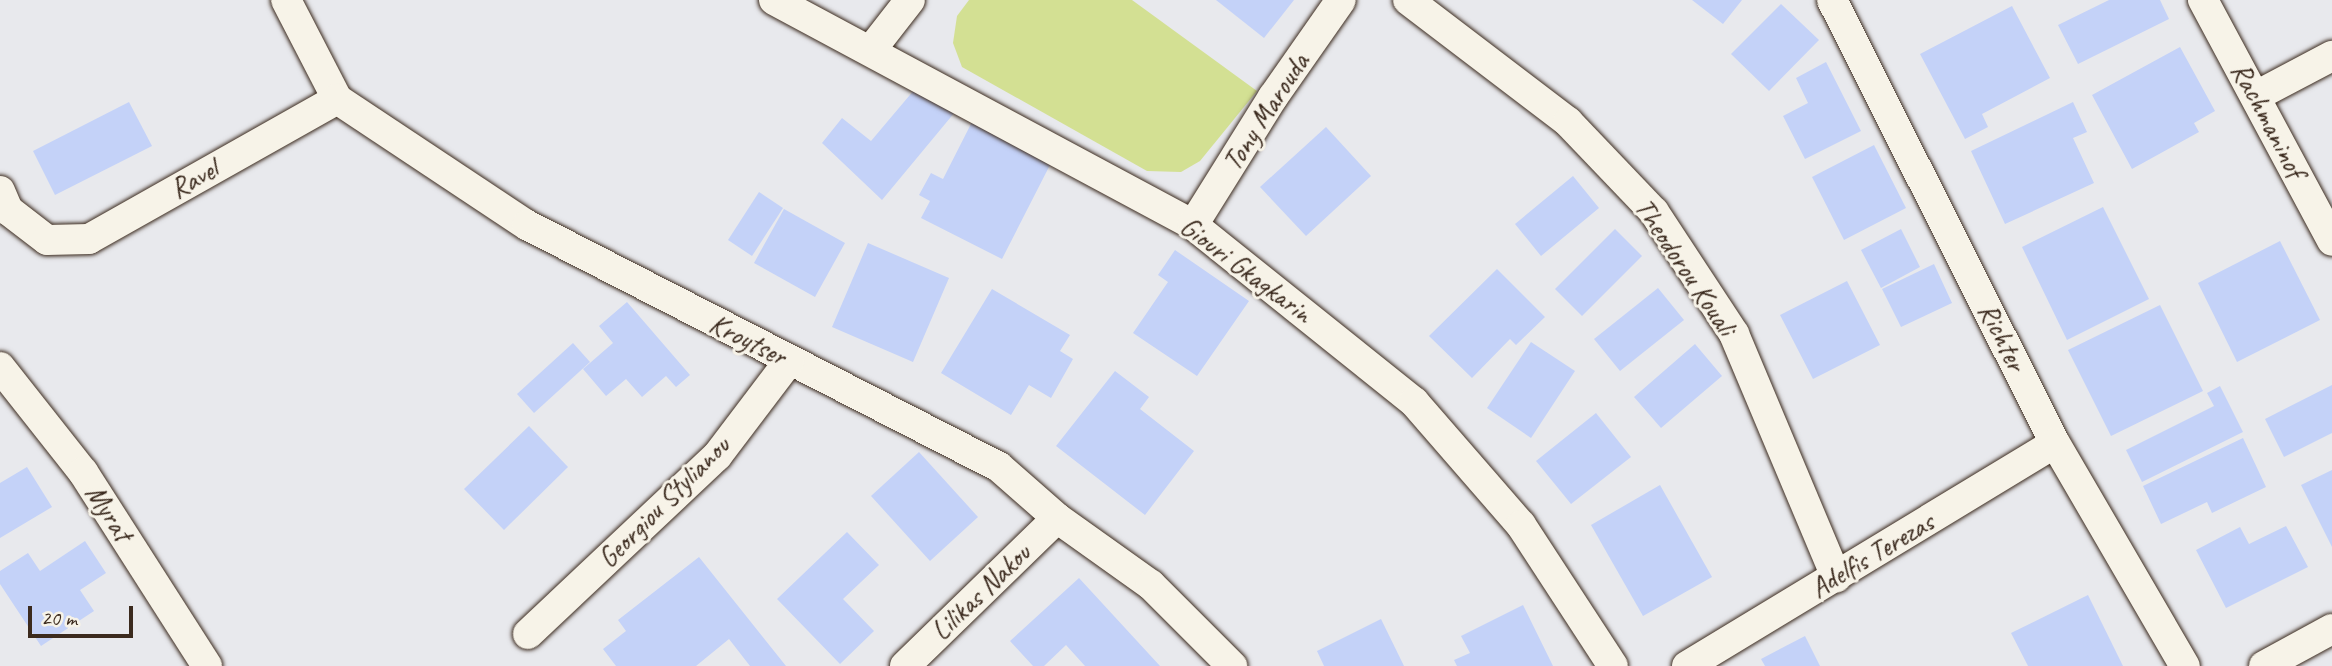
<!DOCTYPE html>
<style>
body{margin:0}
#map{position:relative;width:2332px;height:666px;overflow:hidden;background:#e8e9ed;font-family:Caveat,sans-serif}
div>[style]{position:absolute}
.green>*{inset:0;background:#d3e093}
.building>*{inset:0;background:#c4d2f8}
.roads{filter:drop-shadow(0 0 2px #3b2a1e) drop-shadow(0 0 2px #3b2a1e)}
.street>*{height:30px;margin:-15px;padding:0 15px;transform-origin:15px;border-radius:15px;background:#f7f3e8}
span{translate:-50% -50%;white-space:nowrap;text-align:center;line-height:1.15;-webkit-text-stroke:6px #f7f3e8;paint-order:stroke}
.street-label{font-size:28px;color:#3b2a1e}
.scale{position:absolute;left:28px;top:606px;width:105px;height:32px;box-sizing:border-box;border:4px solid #3b2a1e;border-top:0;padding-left:9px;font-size:21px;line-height:24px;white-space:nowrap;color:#3b2a1e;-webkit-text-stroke:5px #f7f3e8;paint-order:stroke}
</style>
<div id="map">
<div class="green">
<div style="clip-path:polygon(969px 0,1132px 0,1257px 91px,1200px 161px,1181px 172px,1147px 171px,962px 67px,953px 43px,957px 16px)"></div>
</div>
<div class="building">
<div style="clip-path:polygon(1216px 0,1294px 0,1264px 38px)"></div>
<div style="clip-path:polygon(1692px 0,1742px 0,1723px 24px)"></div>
<div style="clip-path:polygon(2109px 0,2160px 0,2169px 19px,2078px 64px,2058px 25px)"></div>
<div style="clip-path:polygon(1781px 4px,1819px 40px,1769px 91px,1731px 54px)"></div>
<div style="clip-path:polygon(2012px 6px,2050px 78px,1982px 114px,1988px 127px,1965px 139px,1920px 54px)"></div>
<div style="clip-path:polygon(2180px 47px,2215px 111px,2194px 123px,2199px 132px,2132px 169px,2092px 95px)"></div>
<div style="clip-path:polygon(1826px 62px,1861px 131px,1805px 159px,1783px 116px,1808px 103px,1796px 78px)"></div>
<div style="clip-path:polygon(920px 83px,955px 112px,882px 200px,822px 143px,842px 118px,871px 141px)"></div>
<div style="clip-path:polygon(129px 102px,152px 146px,55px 195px,33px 151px)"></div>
<div style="clip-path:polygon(2073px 102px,2087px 132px,2073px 138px,2094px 183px,2005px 224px,1971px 151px)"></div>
<div style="clip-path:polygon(973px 120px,1052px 161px,1002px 259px,921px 218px,930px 201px,919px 195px,931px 173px,943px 179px)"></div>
<div style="clip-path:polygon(1326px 127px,1371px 176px,1306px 236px,1260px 187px)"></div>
<div style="clip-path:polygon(1874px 145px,1906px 208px,1844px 240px,1812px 177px)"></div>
<div style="clip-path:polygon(1573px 176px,1599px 208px,1541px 256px,1515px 224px)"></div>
<div style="clip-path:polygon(759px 192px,783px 208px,752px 256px,728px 240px)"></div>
<div style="clip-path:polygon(2103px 207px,2149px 299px,2067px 340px,2022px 247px)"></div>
<div style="clip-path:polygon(784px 209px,845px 243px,815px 297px,754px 263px)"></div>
<div style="clip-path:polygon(1615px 229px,1642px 256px,1582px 316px,1555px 289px)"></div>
<div style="clip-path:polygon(1901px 229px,1920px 267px,1881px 288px,1861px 250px)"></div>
<div style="clip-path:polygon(2280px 241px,2320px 320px,2237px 362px,2198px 283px)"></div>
<div style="clip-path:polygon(868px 243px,949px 278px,913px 362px,832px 327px)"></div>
<div style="clip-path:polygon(1175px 250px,1249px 301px,1197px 376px,1133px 333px,1168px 282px,1158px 275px)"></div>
<div style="clip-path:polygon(1934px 264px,1952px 303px,1901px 327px,1882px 289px)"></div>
<div style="clip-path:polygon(1497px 269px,1545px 317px,1516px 345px,1510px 339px,1472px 378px,1429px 336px)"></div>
<div style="clip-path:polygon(1847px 281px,1880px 345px,1813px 379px,1780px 315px)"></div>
<div style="clip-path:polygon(1658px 288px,1684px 320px,1620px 371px,1594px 339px)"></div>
<div style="clip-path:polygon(992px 289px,1070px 335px,1060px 351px,1073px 359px,1051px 398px,1029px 385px,1011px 415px,941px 373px)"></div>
<div style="clip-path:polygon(627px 302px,690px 375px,676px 387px,666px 376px,642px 397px,626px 379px,606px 396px,583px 369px,613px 343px,599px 326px)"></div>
<div style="clip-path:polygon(2160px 305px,2203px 391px,2111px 436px,2068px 350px)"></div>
<div style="clip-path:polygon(1531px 342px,1575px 371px,1531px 438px,1487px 408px)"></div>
<div style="clip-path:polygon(573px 343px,590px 362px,534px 413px,517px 394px)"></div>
<div style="clip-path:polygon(1695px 344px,1722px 376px,1661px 428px,1634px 397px)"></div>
<div style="clip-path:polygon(1115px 371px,1149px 397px,1140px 409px,1194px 451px,1145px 515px,1056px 446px)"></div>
<div style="clip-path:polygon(2332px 385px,2332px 433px,2284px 457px,2265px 419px)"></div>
<div style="clip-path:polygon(2220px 386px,2243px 432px,2142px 482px,2126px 450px,2214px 406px,2207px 393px)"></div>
<div style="clip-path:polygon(1596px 413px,1631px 457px,1571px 504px,1536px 461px)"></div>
<div style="clip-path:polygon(529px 426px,568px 467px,504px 530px,464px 489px)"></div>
<div style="clip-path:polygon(2243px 438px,2266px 487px,2212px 513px,2207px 502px,2161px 524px,2143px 486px)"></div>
<div style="clip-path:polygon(919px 452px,978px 517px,930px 561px,871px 496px)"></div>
<div style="clip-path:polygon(27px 467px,52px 507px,0 538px,0 483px)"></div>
<div style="clip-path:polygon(2332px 470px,2332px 547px,2301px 485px)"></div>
<div style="clip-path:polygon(1660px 485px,1712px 577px,1643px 616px,1591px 525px)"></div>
<div style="clip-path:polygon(2286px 526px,2308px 567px,2226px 608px,2196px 550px,2240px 527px,2249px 544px)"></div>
<div style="clip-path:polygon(847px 532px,879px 565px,843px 599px,874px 631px,840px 664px,777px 599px)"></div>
<div style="clip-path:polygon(85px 541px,106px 573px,80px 590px,94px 611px,41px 646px,0 584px,0 571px,28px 553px,40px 571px)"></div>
<div style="clip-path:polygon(699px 557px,786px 666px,750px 666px,729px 639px,696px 666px,616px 666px,603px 649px,626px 631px,618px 620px)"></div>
<div style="clip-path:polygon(1079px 578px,1160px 666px,1085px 666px,1066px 645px,1044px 666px,1033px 666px,1010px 641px)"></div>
<div style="clip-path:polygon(2088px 595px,2123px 666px,2028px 666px,2011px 633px)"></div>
<div style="clip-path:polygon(1523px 605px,1553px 666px,1457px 666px,1454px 660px,1470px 653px,1461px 636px)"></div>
<div style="clip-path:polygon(1381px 619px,1404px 666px,1324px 666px,1317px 651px)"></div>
<div style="clip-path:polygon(1805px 636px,1820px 666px,1765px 666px,1761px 659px)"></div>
</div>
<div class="roads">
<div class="street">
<div style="left:286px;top:0;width:111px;rotate:62.7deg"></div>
<div style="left:337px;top:99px;width:228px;rotate:33.6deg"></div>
<div style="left:527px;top:225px;width:530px;rotate:27.14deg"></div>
<div style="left:999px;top:467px;width:77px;rotate:41.3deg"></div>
<div style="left:1057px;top:518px;width:115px;rotate:35.5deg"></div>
<div style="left:1151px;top:585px;width:115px;rotate:45deg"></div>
<div style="left:774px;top:0;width:476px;rotate:28.2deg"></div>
<div style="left:1193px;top:225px;width:283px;rotate:38.7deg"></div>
<div style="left:1414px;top:402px;width:163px;rotate:49deg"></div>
<div style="left:1521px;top:525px;width:168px;rotate:56.9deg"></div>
<div style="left:1408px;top:0;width:201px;rotate:37.3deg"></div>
<div style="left:1568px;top:122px;width:124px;rotate:46.3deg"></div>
<div style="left:1654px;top:212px;width:146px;rotate:56.7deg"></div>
<div style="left:1734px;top:334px;width:264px;rotate:67.2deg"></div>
<div style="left:1832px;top:0;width:496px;rotate:63.3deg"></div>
<div style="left:2055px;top:443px;width:258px;rotate:59.8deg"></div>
<div style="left:2203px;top:0;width:273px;rotate:61.8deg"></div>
<div style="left:871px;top:50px;width:63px;rotate:-52deg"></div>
<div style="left:2256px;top:96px;width:86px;rotate:-27.8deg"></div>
<div style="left:0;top:191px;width:21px;rotate:67deg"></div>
<div style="left:8px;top:210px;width:49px;rotate:37.6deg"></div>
<div style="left:47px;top:240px;width:42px;rotate:-1.4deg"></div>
<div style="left:89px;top:239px;width:285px;rotate:-29.4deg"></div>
<div style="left:1193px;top:225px;width:151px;rotate:-58deg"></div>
<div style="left:1273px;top:97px;width:118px;rotate:-55deg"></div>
<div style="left:0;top:367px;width:134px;rotate:51.7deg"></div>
<div style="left:83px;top:472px;width:230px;rotate:57.4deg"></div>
<div style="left:528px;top:634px;width:260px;rotate:-43.3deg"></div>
<div style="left:717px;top:456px;width:119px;rotate:-52.8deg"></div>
<div style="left:905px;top:666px;width:212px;rotate:-44.2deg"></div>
<div style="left:1687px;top:666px;width:430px;rotate:-31.2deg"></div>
<div style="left:2264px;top:666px;width:77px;rotate:-28.6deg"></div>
</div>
</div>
<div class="street-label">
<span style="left:1266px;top:112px;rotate:-57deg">Tony Marouda</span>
<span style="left:2268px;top:120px;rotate:62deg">Rachmaninof</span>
<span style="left:194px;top:179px;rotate:-29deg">Ravel</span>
<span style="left:1685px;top:267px;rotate:56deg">Theodorou Kouali</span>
<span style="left:1246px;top:270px;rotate:37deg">Giouri Gkagkarin</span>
<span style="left:2002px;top:337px;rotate:63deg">Richter</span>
<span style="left:748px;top:340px;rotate:27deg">Kroytser</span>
<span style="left:664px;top:502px;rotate:-45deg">Georgiou Stylianou</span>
<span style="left:109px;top:513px;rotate:57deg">Myrat</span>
<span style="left:1872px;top:555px;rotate:-31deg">Adelfis Terezas</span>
<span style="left:981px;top:592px;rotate:-44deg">Lilikas Nakou</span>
</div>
<div class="scale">20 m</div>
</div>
